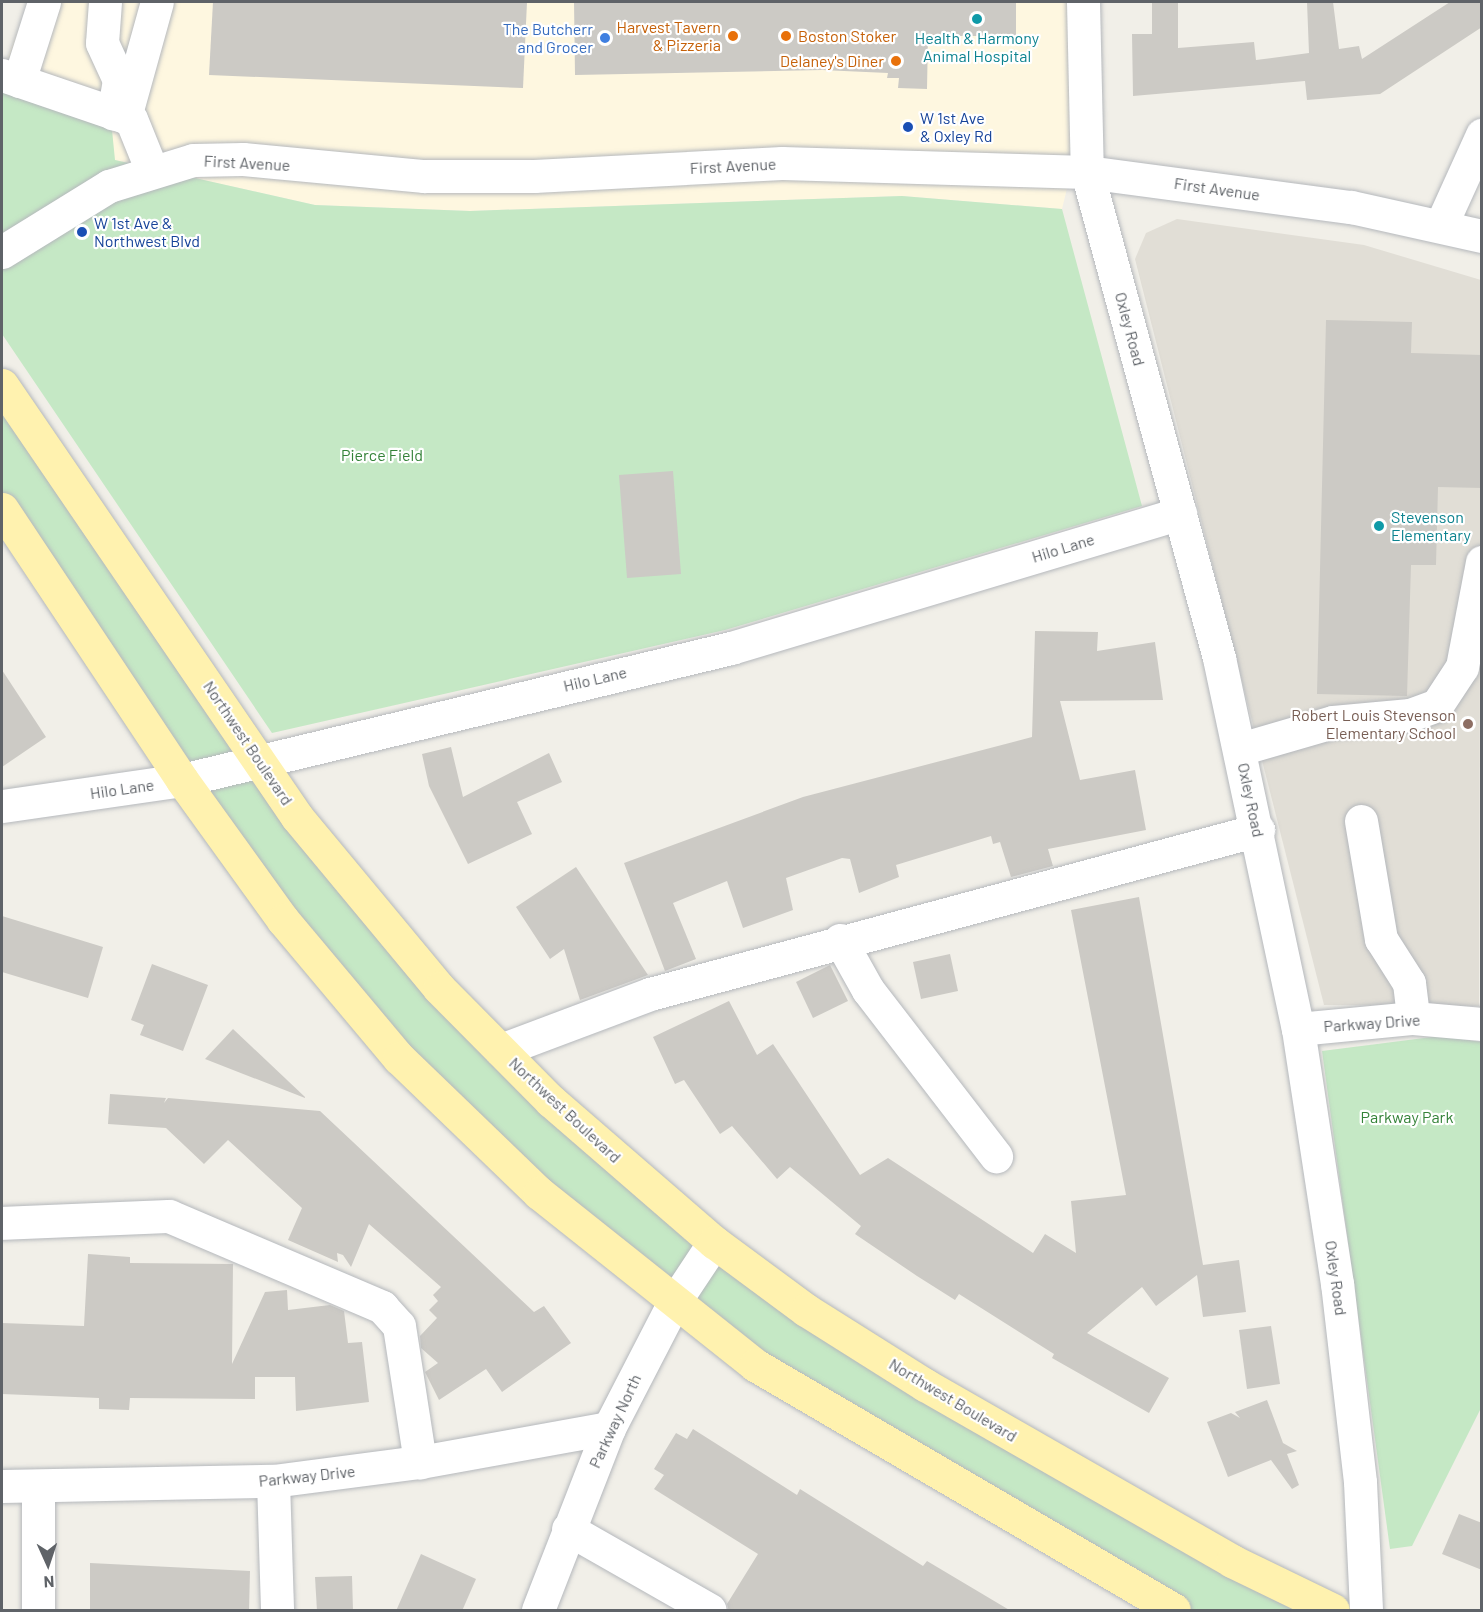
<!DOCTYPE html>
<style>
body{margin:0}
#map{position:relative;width:1483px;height:1612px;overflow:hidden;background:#f1efe8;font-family:Barlow,sans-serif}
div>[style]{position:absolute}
.commercial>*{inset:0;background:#fef7e0}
.education>*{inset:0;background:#e1ded6}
.green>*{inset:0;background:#c5e8c5}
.building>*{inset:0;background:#cccac5}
.roads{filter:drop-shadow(0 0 2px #b5b8bc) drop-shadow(0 0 2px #b5b8bc)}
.minor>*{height:33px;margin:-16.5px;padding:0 16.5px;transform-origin:16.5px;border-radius:16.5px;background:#fff}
.major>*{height:33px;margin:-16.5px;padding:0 16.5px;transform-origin:16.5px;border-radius:16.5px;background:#fff2af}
.dots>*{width:16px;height:16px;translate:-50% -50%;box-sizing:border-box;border:3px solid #fff;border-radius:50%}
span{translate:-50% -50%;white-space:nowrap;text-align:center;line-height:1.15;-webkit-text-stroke:4.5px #fff;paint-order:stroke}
.food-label{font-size:16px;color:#c56008}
.right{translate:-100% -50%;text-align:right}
.left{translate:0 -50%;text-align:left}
.shop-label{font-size:16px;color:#366cbe}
.culture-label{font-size:16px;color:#0d838f}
.transit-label{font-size:16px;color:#164399}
.street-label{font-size:16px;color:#5f6368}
.park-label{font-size:16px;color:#348238}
.education-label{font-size:16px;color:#785e54}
.frame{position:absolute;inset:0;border:3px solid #5f6368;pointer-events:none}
.north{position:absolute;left:18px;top:1534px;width:60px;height:60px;-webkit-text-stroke:4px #fff;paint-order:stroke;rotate:177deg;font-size:16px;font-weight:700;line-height:24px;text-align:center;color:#5f6368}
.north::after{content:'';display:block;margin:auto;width:21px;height:27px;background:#5f6368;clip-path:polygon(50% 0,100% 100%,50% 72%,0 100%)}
</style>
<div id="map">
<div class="commercial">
<div style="clip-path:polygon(29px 2px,1083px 2px,1083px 123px,1062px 209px,902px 196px,470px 211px,315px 205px,114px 160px,2px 71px)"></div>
</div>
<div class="education">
<div style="clip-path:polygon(1177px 219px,1364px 245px,1481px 280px,1479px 1006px,1324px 1005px,1135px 259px,1146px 233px)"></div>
</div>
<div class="green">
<div style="clip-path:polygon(2px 91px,112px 130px,115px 160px,315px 205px,470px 211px,902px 196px,1062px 209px,1142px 506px,725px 630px,272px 733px,2px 334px)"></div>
<div style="clip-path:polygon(2px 385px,439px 988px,714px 1242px,1333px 1610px,1174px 1610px,755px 1365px,399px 1058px,2px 509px)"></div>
<div style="clip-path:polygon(1440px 1036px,1481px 1042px,1481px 1408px,1412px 1546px,1390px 1549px,1322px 1051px)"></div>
</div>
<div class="building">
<div style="clip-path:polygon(213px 2px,527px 2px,523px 88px,209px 75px)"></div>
<div style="clip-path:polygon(574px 2px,1016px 2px,1016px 36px,928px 36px,927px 89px,898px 88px,899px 78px,887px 78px,888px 73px,822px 70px,575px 75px)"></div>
<div style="clip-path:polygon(1152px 2px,1178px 2px,1178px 48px,1254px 42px,1256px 60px,1309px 53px,1307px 2px,1333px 2px,1339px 49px,1359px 46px,1362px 59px,1450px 2px,1482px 2px,1482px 27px,1380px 94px,1307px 100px,1305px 81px,1133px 96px,1132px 34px,1152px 34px)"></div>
<div style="clip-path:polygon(1326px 320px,1412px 322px,1411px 353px,1482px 355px,1482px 488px,1438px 487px,1436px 565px,1411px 565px,1407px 696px,1317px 694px)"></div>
<div style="clip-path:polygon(673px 471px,681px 574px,627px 578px,619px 475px)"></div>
<div style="clip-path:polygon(1035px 631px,1098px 632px,1097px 651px,1155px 642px,1163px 700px,1060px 701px,1080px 780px,1135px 770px,1146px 830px,1048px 849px,1053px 866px,1011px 877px,1000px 842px,993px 844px,991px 836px,896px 865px,899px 877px,859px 893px,850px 859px,842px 858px,786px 878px,793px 910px,743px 928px,727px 881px,673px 903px,696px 959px,665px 971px,624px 863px,803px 797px,1032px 737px)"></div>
<div style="clip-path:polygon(2px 670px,46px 737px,2px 767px)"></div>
<div style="clip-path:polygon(451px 747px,463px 797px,549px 753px,562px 782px,517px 802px,532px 834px,468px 864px,429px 786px,422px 754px)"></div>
<div style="clip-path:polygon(576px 867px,648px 975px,580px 1000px,564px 949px,550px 959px,516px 907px)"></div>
<div style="clip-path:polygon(1139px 897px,1203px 1265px,1239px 1260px,1246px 1312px,1203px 1317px,1197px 1275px,1156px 1306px,1142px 1287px,1087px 1333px,1169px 1378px,1149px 1413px,1052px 1358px,1054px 1354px,959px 1294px,955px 1300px,917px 1276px,855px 1234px,861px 1226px,790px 1167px,777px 1179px,732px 1126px,720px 1134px,684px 1080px,675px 1084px,653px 1037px,729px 1001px,757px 1055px,773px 1044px,860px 1175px,888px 1158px,1033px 1253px,1045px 1234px,1076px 1253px,1071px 1201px,1126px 1195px,1071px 910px)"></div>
<div style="clip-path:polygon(2px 916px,103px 947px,88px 998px,2px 972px)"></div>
<div style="clip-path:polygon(950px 954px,958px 991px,921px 999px,913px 962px)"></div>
<div style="clip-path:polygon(152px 964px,208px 985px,183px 1051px,140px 1035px,144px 1025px,131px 1020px)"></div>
<div style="clip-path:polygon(830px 965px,848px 1001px,813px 1018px,796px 982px)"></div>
<div style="clip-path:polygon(233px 1029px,305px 1097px,305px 1098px,205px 1059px)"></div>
<div style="clip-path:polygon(110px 1094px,166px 1098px,164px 1103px,168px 1098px,320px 1111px,534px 1312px,544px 1306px,571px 1343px,502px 1392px,486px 1369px,439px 1400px,425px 1372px,438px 1363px,421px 1348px,420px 1336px,437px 1318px,429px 1310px,438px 1301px,433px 1295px,441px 1287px,369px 1224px,351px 1267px,343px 1255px,337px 1253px,338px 1262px,288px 1240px,302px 1208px,228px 1140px,204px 1164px,166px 1128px,108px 1124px)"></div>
<div style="clip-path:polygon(88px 1254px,130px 1257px,130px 1263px,233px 1264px,232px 1364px,265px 1292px,287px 1290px,288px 1310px,330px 1305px,344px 1311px,348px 1343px,362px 1342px,369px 1402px,296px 1411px,295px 1377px,255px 1377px,255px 1399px,130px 1398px,129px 1410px,99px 1409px,99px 1398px,2px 1394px,2px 1323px,84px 1326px)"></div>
<div style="clip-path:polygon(1271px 1326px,1280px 1384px,1247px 1389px,1239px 1330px)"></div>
<div style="clip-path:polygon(1267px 1400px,1283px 1443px,1297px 1451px,1287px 1454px,1299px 1485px,1292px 1489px,1271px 1460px,1228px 1477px,1207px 1422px,1231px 1413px,1240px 1418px,1235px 1412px)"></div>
<div style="clip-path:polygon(693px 1429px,797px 1495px,800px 1489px,923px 1566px,927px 1561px,1011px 1611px,729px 1611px,727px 1604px,758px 1554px,654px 1489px,664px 1475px,654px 1469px,676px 1433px,687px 1439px)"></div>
<div style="clip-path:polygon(1459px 1514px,1482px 1523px,1482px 1570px,1442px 1554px)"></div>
<div style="clip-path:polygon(421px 1554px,476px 1579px,462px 1611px,396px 1611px)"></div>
<div style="clip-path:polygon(90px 1563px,250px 1571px,249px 1611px,90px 1611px)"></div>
<div style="clip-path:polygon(352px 1576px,353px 1611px,317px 1611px,315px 1577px)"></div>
</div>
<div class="roads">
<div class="minor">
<div style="left:105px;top:2px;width:41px;rotate:94.2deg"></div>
<div style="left:102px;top:43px;width:41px;rotate:65.3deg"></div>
<div style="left:119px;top:80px;width:34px;rotate:100deg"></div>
<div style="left:1083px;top:2px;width:170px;rotate:88.7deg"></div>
<div style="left:1087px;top:172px;width:504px;rotate:74.8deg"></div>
<div style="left:1219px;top:658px;width:379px;rotate:78deg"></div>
<div style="left:1298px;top:1029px;width:257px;rotate:81.3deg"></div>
<div style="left:1337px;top:1283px;width:200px;rotate:83.4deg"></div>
<div style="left:1360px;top:1482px;width:128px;rotate:87.3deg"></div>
<div style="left:2px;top:75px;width:136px;rotate:18.8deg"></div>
<div style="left:131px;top:119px;width:56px;rotate:68deg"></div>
<div style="left:19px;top:81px;width:83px;rotate:-72.4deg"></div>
<div style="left:125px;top:117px;width:119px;rotate:-74.5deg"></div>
<div style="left:1442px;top:223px;width:97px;rotate:-65.6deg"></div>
<div style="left:2px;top:252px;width:126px;rotate:-31.7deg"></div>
<div style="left:109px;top:186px;width:88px;rotate:-17.2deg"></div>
<div style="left:193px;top:160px;width:50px;rotate:-1.1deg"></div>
<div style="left:243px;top:159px;width:182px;rotate:5.4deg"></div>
<div style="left:424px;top:176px;width:110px"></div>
<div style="left:534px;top:176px;width:248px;rotate:-3deg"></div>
<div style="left:782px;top:163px;width:305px;rotate:1.7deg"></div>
<div style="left:1087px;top:172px;width:266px;rotate:7.6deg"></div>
<div style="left:1351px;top:207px;width:134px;rotate:12.5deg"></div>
<div style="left:1240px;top:749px;width:97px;rotate:-16.2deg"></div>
<div style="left:1333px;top:722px;width:77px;rotate:-5.2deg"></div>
<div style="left:1410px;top:715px;width:29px;rotate:-20deg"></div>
<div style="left:1437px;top:705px;width:45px;rotate:-56.7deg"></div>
<div style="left:1462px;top:667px;width:107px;rotate:-79.2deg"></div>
<div style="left:2px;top:806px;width:182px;rotate:-8.2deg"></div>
<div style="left:182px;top:780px;width:565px;rotate:-13.52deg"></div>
<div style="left:731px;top:648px;width:469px;rotate:-16.7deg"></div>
<div style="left:1361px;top:821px;width:120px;rotate:80.4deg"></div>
<div style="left:1381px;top:939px;width:52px;rotate:57.5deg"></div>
<div style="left:1409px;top:983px;width:35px;rotate:83deg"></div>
<div style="left:840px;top:940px;width:57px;rotate:60.8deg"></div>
<div style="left:868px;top:990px;width:210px;rotate:52.4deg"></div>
<div style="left:1298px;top:1029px;width:116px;rotate:-5.5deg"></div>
<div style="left:1413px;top:1018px;width:69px;rotate:5deg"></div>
<div style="left:501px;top:1050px;width:159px;rotate:-20.6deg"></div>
<div style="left:650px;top:994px;width:630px;rotate:-15.1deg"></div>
<div style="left:2px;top:1223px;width:167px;rotate:-2.4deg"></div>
<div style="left:169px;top:1216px;width:232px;rotate:23.1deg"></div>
<div style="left:382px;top:1307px;width:25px;rotate:48deg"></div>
<div style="left:399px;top:1326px;width:138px;rotate:81.2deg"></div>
<div style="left:273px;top:1481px;width:129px;rotate:88.2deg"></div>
<div style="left:2px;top:1486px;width:271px;rotate:-1.1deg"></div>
<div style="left:273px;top:1481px;width:148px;rotate:-7.4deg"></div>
<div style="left:420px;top:1462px;width:192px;rotate:-10.2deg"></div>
<div style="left:38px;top:1487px;width:123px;rotate:90deg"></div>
<div style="left:568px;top:1529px;width:163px;rotate:29.7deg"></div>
<div style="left:538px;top:1610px;width:195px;rotate:-68.7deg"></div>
<div style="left:609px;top:1428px;width:140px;rotate:-62.7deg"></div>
<div style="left:673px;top:1304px;width:74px;rotate:-56.5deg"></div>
</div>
<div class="major">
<div style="left:2px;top:385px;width:523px;rotate:55.67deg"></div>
<div style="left:297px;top:817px;width:222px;rotate:50.3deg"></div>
<div style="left:439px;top:988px;width:159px;rotate:45.3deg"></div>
<div style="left:551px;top:1101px;width:216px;rotate:40.9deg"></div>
<div style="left:714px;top:1242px;width:114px;rotate:36.5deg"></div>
<div style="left:806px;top:1310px;width:141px;rotate:32.2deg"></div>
<div style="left:925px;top:1385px;width:354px;rotate:29.8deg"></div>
<div style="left:1232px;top:1561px;width:112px;rotate:25.9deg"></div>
<div style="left:2px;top:509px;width:325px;rotate:56.4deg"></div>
<div style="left:182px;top:780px;width:173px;rotate:54.2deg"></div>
<div style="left:283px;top:920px;width:180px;rotate:50deg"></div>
<div style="left:399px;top:1058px;width:194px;rotate:44deg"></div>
<div style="left:539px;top:1193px;width:276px;rotate:38.5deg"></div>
<div style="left:755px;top:1365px;width:485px;rotate:30.3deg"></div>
</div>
</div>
<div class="dots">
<div style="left:977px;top:19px;background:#0f9aa8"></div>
<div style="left:733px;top:36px;background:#e8710a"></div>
<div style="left:786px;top:36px;background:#e8710a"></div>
<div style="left:605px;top:38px;background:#3f7fe0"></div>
<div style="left:896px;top:61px;background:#e8710a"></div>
<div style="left:908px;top:127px;background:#1a4fb4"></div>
<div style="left:82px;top:232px;background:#1a4fb4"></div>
<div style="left:1379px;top:526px;background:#0f9aa8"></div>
<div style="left:1468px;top:724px;background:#8d6e63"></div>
</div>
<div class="food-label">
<span class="right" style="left:721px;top:36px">Harvest Tavern<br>&amp; Pizzeria</span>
<span class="left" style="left:798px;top:36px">Boston Stoker</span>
<span class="right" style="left:884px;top:61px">Delaney's Diner</span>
</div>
<div class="shop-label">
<span class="right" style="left:593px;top:38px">The Butcherr<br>and Grocer</span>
</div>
<div class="culture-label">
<span style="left:977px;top:47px">Health &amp; Harmony<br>Animal Hospital</span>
<span class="left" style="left:1391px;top:526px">Stevenson<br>Elementary</span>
</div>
<div class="transit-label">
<span class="left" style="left:920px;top:127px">W 1st Ave<br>&amp; Oxley Rd</span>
<span class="left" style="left:94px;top:232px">W 1st Ave &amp;<br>Northwest Blvd</span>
</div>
<div class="street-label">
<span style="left:247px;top:163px;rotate:3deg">First Avenue</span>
<span style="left:733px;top:166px;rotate:-3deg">First Avenue</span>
<span style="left:1217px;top:189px;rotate:8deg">First Avenue</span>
<span style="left:1130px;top:329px;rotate:75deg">Oxley Road</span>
<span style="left:1063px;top:548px;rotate:-17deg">Hilo Lane</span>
<span style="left:595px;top:679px;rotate:-13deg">Hilo Lane</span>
<span style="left:248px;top:743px;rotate:56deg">Northwest Boulevard</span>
<span style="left:122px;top:789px;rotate:-8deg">Hilo Lane</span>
<span style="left:1251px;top:800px;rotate:78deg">Oxley Road</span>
<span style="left:1372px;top:1023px;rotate:-4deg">Parkway Drive</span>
<span style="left:565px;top:1110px;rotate:43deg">Northwest Boulevard</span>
<span style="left:1336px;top:1278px;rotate:82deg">Oxley Road</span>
<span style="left:953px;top:1400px;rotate:31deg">Northwest Boulevard</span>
<span style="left:615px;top:1421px;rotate:-65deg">Parkway North</span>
<span style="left:307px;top:1476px;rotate:-6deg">Parkway Drive</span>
</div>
<div class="park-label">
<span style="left:382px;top:455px">Pierce Field</span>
<span style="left:1407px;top:1117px">Parkway Park</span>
</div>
<div class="education-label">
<span class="right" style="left:1456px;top:724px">Robert Louis Stevenson<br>Elementary School</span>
</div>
<div class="frame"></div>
<div class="north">N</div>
</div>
